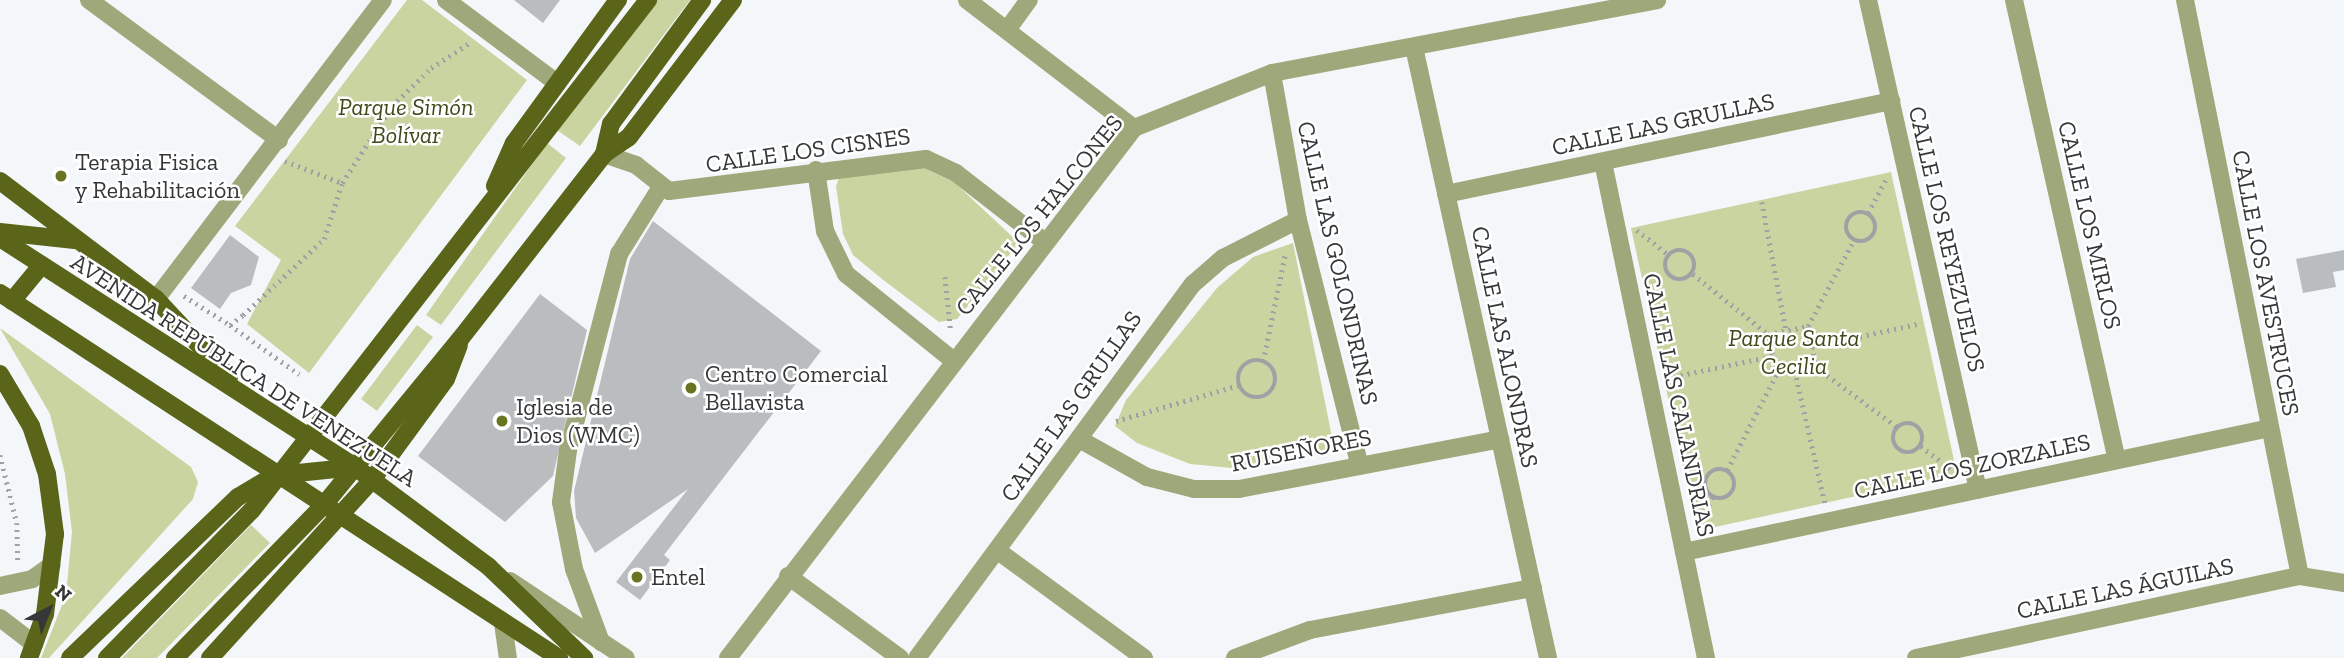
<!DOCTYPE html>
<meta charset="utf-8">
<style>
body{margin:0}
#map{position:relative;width:2344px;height:658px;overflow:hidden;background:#f3f7fa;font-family:"Zilla Slab",serif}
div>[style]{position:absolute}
.green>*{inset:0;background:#c9d4a0}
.building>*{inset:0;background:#b9bdc0}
.path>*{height:4.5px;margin-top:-2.25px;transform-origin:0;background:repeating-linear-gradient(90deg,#9fa2a4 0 2px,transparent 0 7px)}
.path>.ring{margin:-2.25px;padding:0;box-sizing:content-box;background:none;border:4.5px solid #9fa2a4;border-radius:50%}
.minor>*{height:18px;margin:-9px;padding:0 9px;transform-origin:9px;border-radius:9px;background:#9fa87a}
.major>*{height:18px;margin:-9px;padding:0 9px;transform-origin:9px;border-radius:9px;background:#5a6519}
.dots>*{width:19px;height:19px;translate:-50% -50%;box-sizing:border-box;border:4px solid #fff;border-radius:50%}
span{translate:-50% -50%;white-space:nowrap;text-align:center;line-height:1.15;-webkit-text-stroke:5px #fff;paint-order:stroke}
.park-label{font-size:24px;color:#41491a;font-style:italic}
.street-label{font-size:24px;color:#363738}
.poi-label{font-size:24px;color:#363738}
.left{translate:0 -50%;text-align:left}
.north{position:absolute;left:14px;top:574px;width:70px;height:70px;-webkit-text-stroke:5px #fff;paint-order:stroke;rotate:42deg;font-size:19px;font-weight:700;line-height:28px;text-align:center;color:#363738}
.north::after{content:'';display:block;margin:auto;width:24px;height:32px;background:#363738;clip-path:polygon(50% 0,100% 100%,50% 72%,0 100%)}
</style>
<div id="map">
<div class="green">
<div style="clip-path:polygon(407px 0,422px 0,527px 80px,309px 373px,247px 324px,281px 260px,235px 226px)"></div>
<div style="clip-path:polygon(651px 0,690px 0,580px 146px,554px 128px)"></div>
<div style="clip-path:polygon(547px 143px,566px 158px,441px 325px,426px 315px)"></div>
<div style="clip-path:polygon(921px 167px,954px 182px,1019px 243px,957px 319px,939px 322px,882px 279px,853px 255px,843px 234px,836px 186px,840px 175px)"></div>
<div style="clip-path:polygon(1891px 172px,1957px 474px,1697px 531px,1631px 228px)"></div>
<div style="clip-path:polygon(1293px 243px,1335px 452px,1232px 468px,1190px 464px,1137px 443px,1115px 426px,1126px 400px,1217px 288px,1253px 257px)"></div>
<div style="clip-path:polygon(417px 325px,433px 337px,377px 411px,361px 399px)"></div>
<div style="clip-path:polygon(0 328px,191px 467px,198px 482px,193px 499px,49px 658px,41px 658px,66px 595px,72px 532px,65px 474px,50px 414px)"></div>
<div style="clip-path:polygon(251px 525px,270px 543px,157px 658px,122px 658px)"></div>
</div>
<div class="building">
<div style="clip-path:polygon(514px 0,560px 0,543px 23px)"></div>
<div style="clip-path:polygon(653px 221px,821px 351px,664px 555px,670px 560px,640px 600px,616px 582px,688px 489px,595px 553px,576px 518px,574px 491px,630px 259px)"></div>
<div style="clip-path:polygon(230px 235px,259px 257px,251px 285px,231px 293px,220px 309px,191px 288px)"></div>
<div style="clip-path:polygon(2344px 250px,2344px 270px,2333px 272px,2336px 287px,2303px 293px,2296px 259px)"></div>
<div style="clip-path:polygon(540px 294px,587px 330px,553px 476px,505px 522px,418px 456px)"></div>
</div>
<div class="path">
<div style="left:285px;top:161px;width:61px;rotate:21.1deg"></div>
<div style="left:1762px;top:202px;width:130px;rotate:79.4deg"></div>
<div class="ring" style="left:1846px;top:212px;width:25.5px;height:25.5px"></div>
<div style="left:1868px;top:213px;width:41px;rotate:-62.2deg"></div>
<div style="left:1637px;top:230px;width:41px;rotate:38deg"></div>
<div class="ring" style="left:1665px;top:250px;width:25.5px;height:25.5px"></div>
<div style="left:1693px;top:274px;width:96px;rotate:38.7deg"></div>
<div style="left:945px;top:277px;width:55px;rotate:83.8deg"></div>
<div style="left:184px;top:296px;width:54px;rotate:32.2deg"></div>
<div style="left:230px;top:325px;width:16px;rotate:-38deg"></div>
<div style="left:243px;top:315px;width:111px;rotate:-43.2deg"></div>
<div style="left:324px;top:239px;width:59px;rotate:-72.2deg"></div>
<div style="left:342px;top:183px;width:92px;rotate:-57deg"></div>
<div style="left:392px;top:106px;width:54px;rotate:-44.3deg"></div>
<div style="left:431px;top:68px;width:48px;rotate:-33deg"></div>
<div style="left:230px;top:325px;width:85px;rotate:35.4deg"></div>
<div style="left:1808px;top:326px;width:42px;rotate:79deg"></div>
<div style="left:1816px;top:367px;width:41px;rotate:168.7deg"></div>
<div style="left:1776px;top:375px;width:42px;rotate:-101deg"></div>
<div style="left:1768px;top:334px;width:41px;rotate:-11.3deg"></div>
<div style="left:1808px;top:326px;width:98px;rotate:-61.9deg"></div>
<div style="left:1812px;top:347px;width:112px;rotate:-12.4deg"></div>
<div class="ring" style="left:1238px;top:360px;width:33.5px;height:33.5px"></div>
<div style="left:1263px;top:361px;width:108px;rotate:-78.3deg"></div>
<div style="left:1816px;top:367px;width:101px;rotate:36.5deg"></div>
<div style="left:1795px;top:371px;width:135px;rotate:77.2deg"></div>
<div style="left:1667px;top:378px;width:107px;rotate:-11.8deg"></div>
<div style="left:1116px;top:421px;width:128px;rotate:-16.3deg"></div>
<div class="ring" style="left:1893px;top:423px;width:25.5px;height:25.5px"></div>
<div style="left:1921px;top:446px;width:41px;rotate:38deg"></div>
<div style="left:0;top:455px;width:70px;rotate:76deg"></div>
<div style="left:17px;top:523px;width:41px;rotate:88.6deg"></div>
<div class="ring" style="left:1705px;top:469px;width:25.5px;height:25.5px"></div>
<div style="left:1727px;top:470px;width:107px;rotate:-62.7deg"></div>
<div style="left:1699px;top:524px;width:30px;rotate:-63deg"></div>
</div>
<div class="minor">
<div style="left:89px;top:0;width:236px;rotate:36.4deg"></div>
<div style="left:446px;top:0;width:139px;rotate:36.8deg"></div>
<div style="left:967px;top:0;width:210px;rotate:37.5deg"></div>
<div style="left:1868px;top:0;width:502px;rotate:77.35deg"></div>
<div style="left:2014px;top:0;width:471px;rotate:77.4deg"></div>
<div style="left:2185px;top:0;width:587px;rotate:78.71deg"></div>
<div style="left:1007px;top:30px;width:37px;rotate:-54deg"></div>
<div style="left:1414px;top:47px;width:626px;rotate:77.63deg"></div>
<div style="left:1272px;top:73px;width:149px;rotate:80deg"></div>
<div style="left:1298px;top:220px;width:251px;rotate:75.9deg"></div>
<div style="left:604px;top:154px;width:34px;rotate:19deg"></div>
<div style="left:636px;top:165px;width:42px;rotate:38.2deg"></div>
<div style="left:669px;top:191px;width:259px;rotate:-7.1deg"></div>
<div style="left:926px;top:159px;width:33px;rotate:25deg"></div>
<div style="left:956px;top:173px;width:113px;rotate:37.8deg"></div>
<div style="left:1603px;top:162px;width:507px;rotate:78.27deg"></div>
<div style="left:816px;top:170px;width:62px;rotate:81.6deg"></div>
<div style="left:825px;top:231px;width:48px;rotate:64deg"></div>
<div style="left:846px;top:274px;width:139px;rotate:38.9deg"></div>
<div style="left:1446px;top:194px;width:455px;rotate:-11.8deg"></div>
<div style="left:156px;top:299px;width:375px;rotate:-52.8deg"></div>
<div style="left:1079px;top:439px;width:78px;rotate:29.2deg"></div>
<div style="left:1147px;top:477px;width:49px;rotate:14.3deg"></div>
<div style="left:1194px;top:489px;width:45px"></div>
<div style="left:1239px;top:489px;width:266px;rotate:-10.8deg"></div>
<div style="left:998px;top:551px;width:181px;rotate:36.2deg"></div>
<div style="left:1684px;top:552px;width:599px;rotate:-11.95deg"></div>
<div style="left:788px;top:576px;width:139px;rotate:36.2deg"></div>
<div style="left:510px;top:581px;width:139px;rotate:33.6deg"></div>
<div style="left:0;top:586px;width:33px;rotate:-12deg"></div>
<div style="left:32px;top:579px;width:24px;rotate:-35deg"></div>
<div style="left:0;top:618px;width:43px;rotate:37.4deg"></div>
<div style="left:503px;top:623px;width:35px;rotate:82deg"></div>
<div style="left:601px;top:642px;width:78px;rotate:-110.3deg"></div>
<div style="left:574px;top:569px;width:68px;rotate:-101deg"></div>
<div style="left:561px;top:502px;width:52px;rotate:-82.3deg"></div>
<div style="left:568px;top:450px;width:203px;rotate:-75.4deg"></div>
<div style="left:619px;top:254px;width:79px;rotate:-57.9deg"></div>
<div style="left:728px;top:658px;width:668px;rotate:-52.55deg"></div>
<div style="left:1134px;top:128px;width:149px;rotate:-21.7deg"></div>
<div style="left:1272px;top:73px;width:392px;rotate:-10.7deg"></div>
<div style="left:917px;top:658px;width:465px;rotate:-53.6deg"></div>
<div style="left:1193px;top:284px;width:40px;rotate:-41deg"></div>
<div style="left:1223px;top:258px;width:84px;rotate:-26.9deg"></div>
<div style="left:1235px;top:658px;width:80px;rotate:-20.5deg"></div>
<div style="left:1310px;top:630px;width:227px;rotate:-10.7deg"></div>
<div style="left:1916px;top:658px;width:393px;rotate:-12.1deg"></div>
<div style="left:2300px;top:576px;width:45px;rotate:9deg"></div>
</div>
<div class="major">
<div style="left:604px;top:154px;width:30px;rotate:-34deg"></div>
<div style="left:629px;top:137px;width:172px;rotate:-52.8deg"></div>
<div style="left:0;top:181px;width:196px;rotate:37.1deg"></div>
<div style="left:156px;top:299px;width:107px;rotate:46.9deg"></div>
<div style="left:495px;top:186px;width:47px;rotate:-66.2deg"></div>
<div style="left:514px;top:143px;width:177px;rotate:-54deg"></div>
<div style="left:0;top:232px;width:75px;rotate:6.1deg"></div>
<div style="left:0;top:238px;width:422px;rotate:32.8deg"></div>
<div style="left:355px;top:467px;width:167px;rotate:36.7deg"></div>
<div style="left:489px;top:567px;width:132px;rotate:43.8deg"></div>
<div style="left:0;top:293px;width:668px;rotate:33.14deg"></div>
<div style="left:12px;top:301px;width:45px;rotate:-50.4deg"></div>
<div style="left:0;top:374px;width:61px;rotate:59.2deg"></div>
<div style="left:31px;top:426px;width:51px;rotate:71.6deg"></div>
<div style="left:47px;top:474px;width:61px;rotate:82.4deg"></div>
<div style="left:55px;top:534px;width:81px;rotate:97.1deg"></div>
<div style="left:45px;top:614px;width:47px;rotate:110deg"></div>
<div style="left:278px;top:475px;width:77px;rotate:-5.9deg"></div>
<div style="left:70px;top:658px;width:233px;rotate:-43.8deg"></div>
<div style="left:238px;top:497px;width:39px;rotate:-31deg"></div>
<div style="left:107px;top:658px;width:207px;rotate:-45.6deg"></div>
<div style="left:252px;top:510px;width:646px;rotate:-52.17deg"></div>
<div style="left:175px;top:658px;width:212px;rotate:-45.8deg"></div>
<div style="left:323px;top:506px;width:217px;rotate:-50.6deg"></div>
<div style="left:461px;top:338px;width:233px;rotate:-52.1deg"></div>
<div style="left:604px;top:154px;width:31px;rotate:-77deg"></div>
<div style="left:611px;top:124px;width:154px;rotate:-53.7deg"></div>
<div style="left:210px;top:658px;width:241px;rotate:-47.7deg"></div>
<div style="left:372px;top:480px;width:125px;rotate:-53.8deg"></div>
<div style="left:446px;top:379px;width:36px;rotate:-69deg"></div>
</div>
<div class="dots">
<div style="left:61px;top:176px;background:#687420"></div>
<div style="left:691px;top:388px;background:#687420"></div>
<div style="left:502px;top:421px;background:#687420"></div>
<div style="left:637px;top:577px;background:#687420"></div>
</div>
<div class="park-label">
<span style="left:406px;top:121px">Parque Simón<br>Bolívar</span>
<span style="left:1794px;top:352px">Parque Santa<br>Cecilia</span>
</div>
<div class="street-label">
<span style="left:1663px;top:124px;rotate:-12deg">CALLE LAS GRULLAS</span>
<span style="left:808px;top:150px;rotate:-8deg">CALLE LOS CISNES</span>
<span style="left:1039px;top:215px;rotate:-51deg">CALLE LOS HALCONES</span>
<span style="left:2090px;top:225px;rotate:77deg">CALLE LOS MIRLOS</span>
<span style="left:1947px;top:239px;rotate:77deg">CALLE LOS REYEZUELOS</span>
<span style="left:1338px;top:263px;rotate:77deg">CALLE LAS GOLONDRINAS</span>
<span style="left:2266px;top:283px;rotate:79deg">CALLE LOS AVESTRUCES</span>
<span style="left:1505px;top:347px;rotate:78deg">CALLE LAS ALONDRAS</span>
<span style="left:244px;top:370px;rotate:33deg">AVENIDA REPÚBLICA DE VENEZUELA</span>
<span style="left:1679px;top:405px;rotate:78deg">CALLE LAS CALANDRIAS</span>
<span style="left:1071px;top:406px;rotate:-55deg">CALLE LAS GRULLAS</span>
<span style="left:1301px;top:450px;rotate:-11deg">RUISEÑORES</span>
<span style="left:1972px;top:466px;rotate:-12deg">CALLE LOS ZORZALES</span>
<span style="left:2125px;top:588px;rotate:-12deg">CALLE LAS ÁGUILAS</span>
</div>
<div class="poi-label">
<span class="left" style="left:75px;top:176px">Terapia Fisica<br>y Rehabilitación</span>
<span class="left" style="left:705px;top:388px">Centro Comercial<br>Bellavista</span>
<span class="left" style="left:516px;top:421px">Iglesia de<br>Dios (WMC)</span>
<span class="left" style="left:651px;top:577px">Entel</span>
</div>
<div class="north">N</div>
</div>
